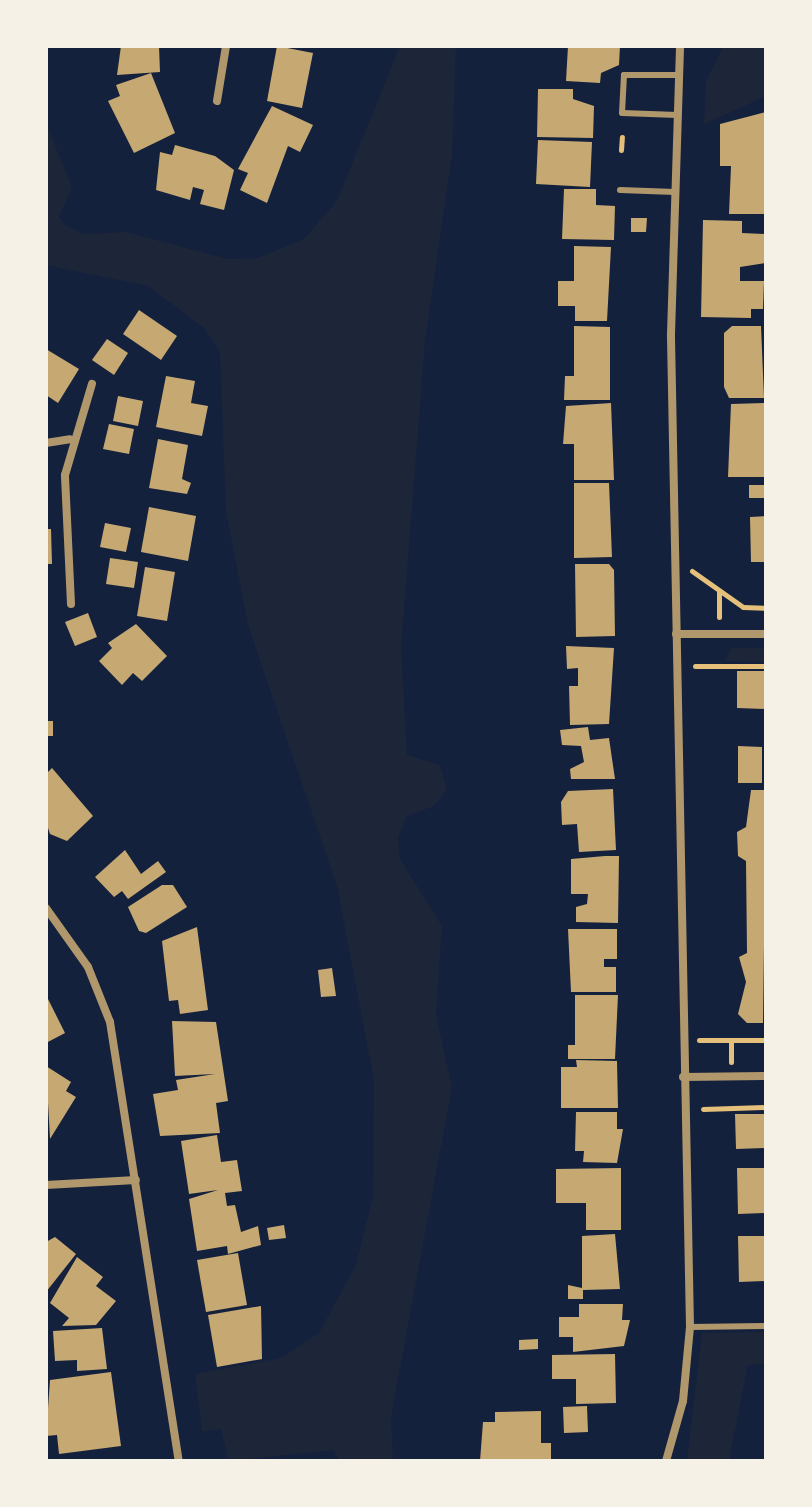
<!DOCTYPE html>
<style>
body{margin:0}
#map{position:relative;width:812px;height:1507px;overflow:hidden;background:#14213d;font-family:Arial,sans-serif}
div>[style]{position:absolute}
.green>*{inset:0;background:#1d2539}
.building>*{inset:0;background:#c6a872}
.path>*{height:5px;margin:-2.5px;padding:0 2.5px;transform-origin:2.5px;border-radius:2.5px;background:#e5c07b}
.service>*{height:6px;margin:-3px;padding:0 3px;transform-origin:3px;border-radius:3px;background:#b1986c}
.minor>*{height:8px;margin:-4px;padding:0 4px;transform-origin:4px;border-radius:4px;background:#b1986c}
span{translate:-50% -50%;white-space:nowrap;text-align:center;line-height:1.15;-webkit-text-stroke:8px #f6f1e7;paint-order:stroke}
.frame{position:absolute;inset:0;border:48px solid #f6f1e7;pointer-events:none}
</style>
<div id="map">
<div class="green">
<div style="clip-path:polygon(400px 46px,456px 46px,452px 155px,425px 341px,401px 648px,407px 755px,440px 765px,447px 789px,434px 806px,407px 816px,398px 837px,400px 859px,442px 926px,436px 1015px,452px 1087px,391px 1417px,393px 1461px,339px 1461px,334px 1450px,229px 1461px,221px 1429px,202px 1431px,195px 1374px,281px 1358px,319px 1333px,356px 1265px,373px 1197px,374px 1081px,337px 886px,248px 625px,226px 511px,220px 351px,203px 327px,148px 286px,46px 265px,46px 123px,72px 188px,59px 217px,66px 226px,84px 234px,125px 232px,228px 259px,258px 258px,304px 239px,337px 201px)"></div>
<div style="clip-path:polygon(724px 46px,766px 46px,766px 96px,704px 124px,706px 81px)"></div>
<div style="clip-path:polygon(731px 648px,766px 648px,766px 662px,725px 661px)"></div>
<div style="clip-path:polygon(766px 1332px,766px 1364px,748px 1365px,729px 1461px,687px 1461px,702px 1333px)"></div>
</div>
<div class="building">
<div style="clip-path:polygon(121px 46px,159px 46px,160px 72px,117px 75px)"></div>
<div style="clip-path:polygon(277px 46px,313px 53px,302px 108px,267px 101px)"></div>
<div style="clip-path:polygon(568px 46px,620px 46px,619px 65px,601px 73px,600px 83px,566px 81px)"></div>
<div style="clip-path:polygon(151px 73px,175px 133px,134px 153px,108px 101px,120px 96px,116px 85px)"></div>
<div style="clip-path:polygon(538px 89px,573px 89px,573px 99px,594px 106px,593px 138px,537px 137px)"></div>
<div style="clip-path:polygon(272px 106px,313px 125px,300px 152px,288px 146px,267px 203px,240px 190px,248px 173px,238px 169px)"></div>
<div style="clip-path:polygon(766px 112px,766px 214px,729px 214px,731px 166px,720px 166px,720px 124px)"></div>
<div style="clip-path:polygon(538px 140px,592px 142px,590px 187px,536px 184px)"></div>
<div style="clip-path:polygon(175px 145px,215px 156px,234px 170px,224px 210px,200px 204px,204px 190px,193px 187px,190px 200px,156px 190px,160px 152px,172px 155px)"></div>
<div style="clip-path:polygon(564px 189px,596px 189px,596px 205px,615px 206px,614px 240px,562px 239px)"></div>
<div style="clip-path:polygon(631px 218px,647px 218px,646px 232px,631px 232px)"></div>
<div style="clip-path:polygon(703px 220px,742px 221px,742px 233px,766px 234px,766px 263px,740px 267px,740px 281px,764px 281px,763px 309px,751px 309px,751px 318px,701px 317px)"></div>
<div style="clip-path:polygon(574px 246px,611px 247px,607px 321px,575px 321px,575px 306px,558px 306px,558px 281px,574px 281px)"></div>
<div style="clip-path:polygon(139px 310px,177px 336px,161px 360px,123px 334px)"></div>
<div style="clip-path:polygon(574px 326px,610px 327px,610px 400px,564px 400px,565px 376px,574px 376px)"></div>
<div style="clip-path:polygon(732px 326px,761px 326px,764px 398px,729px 398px,724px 387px,724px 333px)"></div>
<div style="clip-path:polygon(107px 339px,128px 353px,114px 375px,92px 360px)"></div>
<div style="clip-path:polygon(46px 349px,79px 369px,58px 403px,46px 395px)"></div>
<div style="clip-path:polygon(166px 376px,195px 381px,191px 403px,208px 406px,202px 436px,156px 427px)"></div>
<div style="clip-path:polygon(118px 396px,143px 401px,138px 426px,113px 421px)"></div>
<div style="clip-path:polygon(611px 403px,614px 480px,574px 480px,574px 444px,563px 444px,566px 406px)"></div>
<div style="clip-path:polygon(764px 403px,766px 477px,728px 477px,731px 404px)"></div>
<div style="clip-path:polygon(109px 424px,134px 429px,129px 454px,103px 449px)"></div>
<div style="clip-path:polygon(158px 439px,188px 445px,182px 479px,191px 483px,187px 494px,149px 488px)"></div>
<div style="clip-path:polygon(574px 483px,609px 483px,612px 557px,574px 558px)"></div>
<div style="clip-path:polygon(749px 485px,766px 485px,766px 498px,749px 498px)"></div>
<div style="clip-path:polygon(149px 507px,196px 516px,188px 561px,141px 552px)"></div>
<div style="clip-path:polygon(766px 516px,766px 562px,751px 562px,750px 517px)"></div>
<div style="clip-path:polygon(105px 523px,131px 528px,126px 552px,100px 547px)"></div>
<div style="clip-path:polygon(46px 529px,51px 529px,52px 564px,46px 564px)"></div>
<div style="clip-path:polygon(110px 558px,138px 562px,134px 588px,106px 584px)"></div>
<div style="clip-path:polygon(575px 564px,609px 564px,614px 570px,615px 636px,576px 637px)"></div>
<div style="clip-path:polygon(145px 567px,175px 572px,167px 621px,137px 616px)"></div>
<div style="clip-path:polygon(88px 613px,97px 637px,75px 646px,65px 622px)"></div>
<div style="clip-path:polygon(136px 624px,167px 656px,142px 681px,133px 673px,122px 685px,99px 661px,112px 648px,108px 643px)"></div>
<div style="clip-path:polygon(566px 646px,614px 648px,609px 724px,570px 725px,569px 686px,578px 686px,578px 668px,567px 669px)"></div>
<div style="clip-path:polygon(737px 671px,766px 671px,766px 709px,737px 708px)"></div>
<div style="clip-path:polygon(46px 721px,53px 721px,53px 736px,46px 736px)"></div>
<div style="clip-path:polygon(588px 727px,590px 740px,609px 738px,615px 779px,571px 779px,570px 769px,584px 762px,581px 746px,562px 745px,560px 730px)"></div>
<div style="clip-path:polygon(738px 746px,762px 747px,762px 783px,738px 783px)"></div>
<div style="clip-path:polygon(52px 768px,93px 816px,67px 841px,50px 834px,46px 822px,46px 774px)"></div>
<div style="clip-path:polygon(613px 789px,616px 850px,579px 852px,577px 824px,562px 825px,561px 802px,568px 791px)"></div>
<div style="clip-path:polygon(751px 790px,766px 790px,763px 1023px,747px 1023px,738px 1014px,746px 982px,739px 957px,747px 953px,746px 861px,738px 856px,737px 832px,746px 827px)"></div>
<div style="clip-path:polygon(125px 850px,141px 874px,158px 861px,166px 872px,128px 899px,122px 891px,114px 897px,95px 877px)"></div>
<div style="clip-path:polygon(605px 856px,619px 856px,618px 923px,576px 922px,576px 907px,587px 904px,588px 894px,571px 894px,571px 859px)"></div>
<div style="clip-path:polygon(162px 885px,173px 885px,187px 907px,146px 933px,139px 931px,128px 907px)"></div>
<div style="clip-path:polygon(197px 927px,208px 1010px,180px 1014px,178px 1000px,169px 1001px,162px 941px)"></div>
<div style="clip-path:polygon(568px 929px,617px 929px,617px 959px,604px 959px,604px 967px,616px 967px,616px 992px,571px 992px)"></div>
<div style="clip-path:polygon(332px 968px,336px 996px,321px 997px,318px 970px)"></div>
<div style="clip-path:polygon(46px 995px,65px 1033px,46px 1043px)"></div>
<div style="clip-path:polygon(575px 995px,618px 995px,615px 1059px,568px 1059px,568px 1045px,575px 1045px)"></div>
<div style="clip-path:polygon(172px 1021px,216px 1022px,228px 1101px,216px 1103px,220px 1133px,160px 1136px,153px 1094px,178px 1090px,176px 1080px,215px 1074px,175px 1076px)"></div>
<div style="clip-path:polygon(576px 1060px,617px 1061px,618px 1108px,561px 1108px,561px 1067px,577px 1067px)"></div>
<div style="clip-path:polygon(46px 1066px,71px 1082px,66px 1091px,76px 1097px,50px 1139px)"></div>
<div style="clip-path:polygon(576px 1112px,617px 1112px,617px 1129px,623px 1129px,617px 1163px,583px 1162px,584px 1151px,575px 1151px)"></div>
<div style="clip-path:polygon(735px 1114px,766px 1114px,766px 1148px,736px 1149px)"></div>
<div style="clip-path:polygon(217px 1135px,221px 1162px,237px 1160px,242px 1191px,225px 1193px,227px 1206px,235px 1205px,241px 1232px,258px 1226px,261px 1245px,228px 1254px,227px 1246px,197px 1251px,189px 1199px,218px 1190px,189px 1194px,181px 1141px)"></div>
<div style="clip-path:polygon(621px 1168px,621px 1230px,586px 1230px,586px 1203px,556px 1203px,556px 1169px)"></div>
<div style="clip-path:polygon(737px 1168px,766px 1168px,766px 1213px,738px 1214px)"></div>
<div style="clip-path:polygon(284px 1225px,286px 1238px,269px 1240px,267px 1228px)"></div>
<div style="clip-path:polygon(615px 1234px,620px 1289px,583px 1290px,583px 1299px,568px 1299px,568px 1285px,582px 1288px,582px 1236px)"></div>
<div style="clip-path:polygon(738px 1236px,766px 1236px,766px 1281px,739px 1282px)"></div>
<div style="clip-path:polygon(55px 1237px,76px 1254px,46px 1292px,46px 1242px)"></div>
<div style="clip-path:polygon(238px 1253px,247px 1305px,206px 1312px,197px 1260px)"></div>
<div style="clip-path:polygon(77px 1257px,103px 1277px,96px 1286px,116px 1301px,96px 1325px,62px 1326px,69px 1318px,50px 1303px)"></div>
<div style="clip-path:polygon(579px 1304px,623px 1304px,622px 1320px,630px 1320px,624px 1346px,573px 1352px,573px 1337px,559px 1337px,559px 1317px,579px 1317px)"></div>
<div style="clip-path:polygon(261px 1306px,262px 1359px,217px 1367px,208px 1315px)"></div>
<div style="clip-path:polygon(102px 1328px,107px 1369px,77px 1371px,77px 1360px,55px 1361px,53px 1331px)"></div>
<div style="clip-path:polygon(538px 1339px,538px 1349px,519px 1350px,519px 1340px)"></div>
<div style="clip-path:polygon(615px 1354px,616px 1403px,576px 1404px,576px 1379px,552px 1379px,552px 1355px)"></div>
<div style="clip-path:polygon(111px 1372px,121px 1446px,59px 1454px,57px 1435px,46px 1436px,50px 1380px)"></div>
<div style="clip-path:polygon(587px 1406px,588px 1432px,564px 1433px,563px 1407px)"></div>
<div style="clip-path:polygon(541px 1411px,541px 1443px,551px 1443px,551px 1461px,480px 1461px,483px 1422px,495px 1422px,495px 1412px)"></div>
</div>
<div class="path">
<div style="left:621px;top:150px;width:13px;rotate:-86deg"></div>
<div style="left:692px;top:571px;width:62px;rotate:35.2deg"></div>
<div style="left:743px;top:607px;width:23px;rotate:2deg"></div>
<div style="left:719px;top:617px;width:26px;rotate:-90deg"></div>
<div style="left:695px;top:666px;width:71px"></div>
<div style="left:699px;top:1040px;width:67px"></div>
<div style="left:731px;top:1041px;width:21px;rotate:90deg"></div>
<div style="left:703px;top:1109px;width:63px;rotate:-1.8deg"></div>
</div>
<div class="service">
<div style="left:677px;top:115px;width:55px;rotate:-177.9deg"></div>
<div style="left:622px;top:113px;width:38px;rotate:-87deg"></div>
<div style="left:624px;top:75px;width:54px"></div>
<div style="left:620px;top:190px;width:55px;rotate:2.1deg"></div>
<div style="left:690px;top:1327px;width:76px;rotate:-0.8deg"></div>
</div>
<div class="minor">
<div style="left:217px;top:101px;width:56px;rotate:-80.7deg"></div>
<div style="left:46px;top:443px;width:24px;rotate:-9deg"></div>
<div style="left:71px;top:604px;width:129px;rotate:-92.7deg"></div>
<div style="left:65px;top:475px;width:95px;rotate:-73.5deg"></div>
<div style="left:676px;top:634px;width:90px"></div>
<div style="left:46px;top:908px;width:72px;rotate:54.6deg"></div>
<div style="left:88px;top:967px;width:59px;rotate:68.2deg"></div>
<div style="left:110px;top:1022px;width:444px;rotate:81.1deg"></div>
<div style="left:683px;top:1077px;width:83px;rotate:-0.7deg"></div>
<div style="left:46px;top:1185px;width:90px;rotate:-3.2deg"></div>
<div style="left:666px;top:1461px;width:62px;rotate:-74.2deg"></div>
<div style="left:683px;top:1401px;width:74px;rotate:-84.6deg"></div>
<div style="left:690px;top:1327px;width:993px;rotate:-91.1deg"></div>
<div style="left:671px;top:334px;width:288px;rotate:-88.2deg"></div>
</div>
<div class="frame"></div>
</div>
